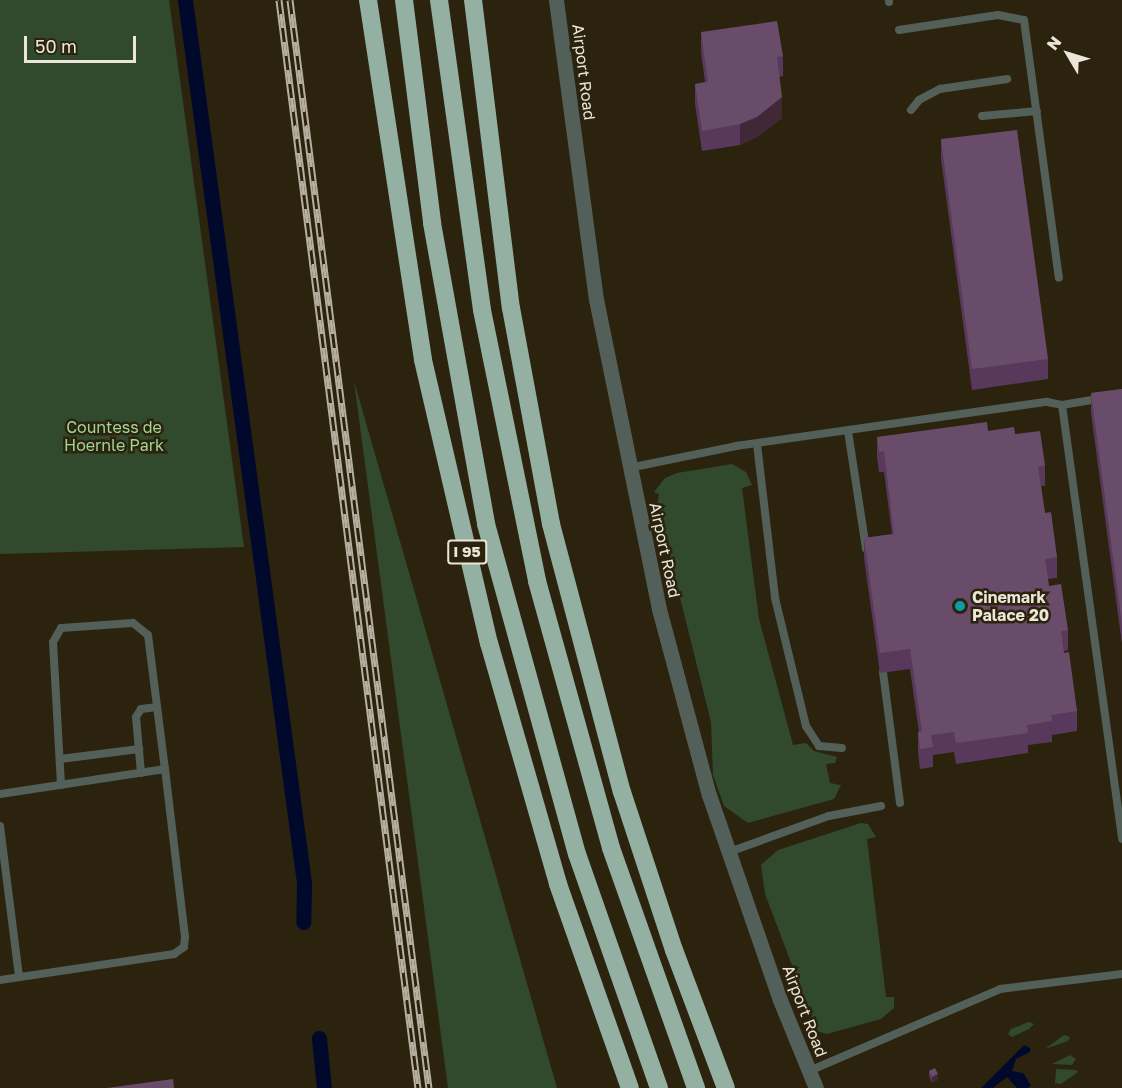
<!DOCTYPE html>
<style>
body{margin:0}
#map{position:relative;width:1122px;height:1088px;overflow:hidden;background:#2b230d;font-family:"Golos Text",sans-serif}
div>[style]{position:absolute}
.green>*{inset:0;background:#314a2d}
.water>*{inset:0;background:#00082b}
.canal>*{height:15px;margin:-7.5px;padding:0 7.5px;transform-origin:7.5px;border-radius:7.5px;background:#00082b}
.service>*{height:8px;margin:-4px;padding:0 4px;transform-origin:4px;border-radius:4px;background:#535f59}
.tertiary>*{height:15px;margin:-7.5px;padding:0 7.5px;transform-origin:7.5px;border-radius:7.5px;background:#535f59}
.motorway>*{height:18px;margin:-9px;padding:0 9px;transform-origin:9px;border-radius:9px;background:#94b0a2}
.rail>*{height:7px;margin-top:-3.5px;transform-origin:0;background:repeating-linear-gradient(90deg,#2b230d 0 14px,#b6b0a0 0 28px);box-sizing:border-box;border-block:2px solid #b6b0a0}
.wall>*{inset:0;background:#59395b}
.shaded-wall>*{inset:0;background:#402836}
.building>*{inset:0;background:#694c69}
.dots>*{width:16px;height:16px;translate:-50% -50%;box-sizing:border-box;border:3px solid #2b230d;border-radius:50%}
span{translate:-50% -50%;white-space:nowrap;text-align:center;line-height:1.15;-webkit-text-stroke:5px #2b230d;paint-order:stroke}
.shield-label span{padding:2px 4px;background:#2b230d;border:2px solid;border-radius:4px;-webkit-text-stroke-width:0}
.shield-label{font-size:15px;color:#ebe6d8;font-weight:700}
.street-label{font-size:16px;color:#ebe6d8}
.park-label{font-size:16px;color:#9fd796}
.poi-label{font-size:16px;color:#ebe6d8;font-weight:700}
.left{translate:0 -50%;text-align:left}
.north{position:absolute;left:1038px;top:24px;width:60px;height:60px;-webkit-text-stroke:4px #2b230d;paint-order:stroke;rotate:308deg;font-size:16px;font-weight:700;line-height:24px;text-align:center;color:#ebe6d8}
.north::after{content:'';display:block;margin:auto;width:21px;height:27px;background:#ebe6d8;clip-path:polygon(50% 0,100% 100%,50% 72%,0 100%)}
.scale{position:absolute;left:24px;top:36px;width:112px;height:27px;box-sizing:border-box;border:3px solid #ebe6d8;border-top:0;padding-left:8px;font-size:18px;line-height:21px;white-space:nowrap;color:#ebe6d8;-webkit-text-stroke:4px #2b230d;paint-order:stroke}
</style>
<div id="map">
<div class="green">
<div style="clip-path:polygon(0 0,169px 0,244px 547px,0 554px)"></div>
<div style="clip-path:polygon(354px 381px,557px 1088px,448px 1088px)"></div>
<div style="clip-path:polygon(732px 464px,746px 472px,752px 485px,742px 488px,759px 619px,793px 745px,806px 743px,814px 751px,837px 757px,835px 763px,826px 764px,830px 783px,841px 785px,834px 799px,748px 823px,724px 806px,713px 775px,711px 722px,657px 505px,659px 494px,654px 492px,665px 478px,677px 473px)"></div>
<div style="clip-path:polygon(861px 823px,868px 824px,876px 837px,867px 839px,886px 997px,894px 997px,894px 1008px,881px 1019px,827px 1034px,817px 1031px,765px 894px,761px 865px,778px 850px)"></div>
<div style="clip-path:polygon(1029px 1022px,1034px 1024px,1029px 1029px,1012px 1037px,1008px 1034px,1011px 1029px)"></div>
<div style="clip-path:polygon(1064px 1035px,1070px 1037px,1068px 1041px,1045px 1049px)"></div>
<div style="clip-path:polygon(1070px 1055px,1076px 1059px,1072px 1065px,1052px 1064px)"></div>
<div style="clip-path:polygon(1056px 1069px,1076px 1070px,1078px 1072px,1061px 1084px,1055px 1083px)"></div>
</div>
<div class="water">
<div style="clip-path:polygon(1024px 1045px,1030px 1048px,1030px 1052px,1016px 1059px,1012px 1071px,1023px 1073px,1031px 1085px,1028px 1088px,1017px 1088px,1007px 1077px,993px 1088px,981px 1088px)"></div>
</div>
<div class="canal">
<div style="left:185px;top:0;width:891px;rotate:82.32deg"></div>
<div style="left:304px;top:883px;width:39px;rotate:91deg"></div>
<div style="left:319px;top:1038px;width:50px;rotate:84.3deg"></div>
</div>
<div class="service">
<div style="left:889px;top:0;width:2px;rotate:90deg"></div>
<div style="left:899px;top:30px;width:100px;rotate:-8.6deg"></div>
<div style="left:998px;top:15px;width:26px;rotate:11deg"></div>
<div style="left:1024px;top:20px;width:260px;rotate:82.3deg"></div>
<div style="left:911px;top:110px;width:13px;rotate:-51deg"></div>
<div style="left:919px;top:100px;width:24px;rotate:-28deg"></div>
<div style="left:940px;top:89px;width:68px;rotate:-8.5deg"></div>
<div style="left:982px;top:116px;width:55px;rotate:-5.2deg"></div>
<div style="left:1122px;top:395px;width:61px;rotate:170.5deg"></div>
<div style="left:1062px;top:405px;width:438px;rotate:82.1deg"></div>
<div style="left:848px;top:431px;width:119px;rotate:81.3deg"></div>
<div style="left:757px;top:444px;width:155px;rotate:83.3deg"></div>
<div style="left:775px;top:598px;width:132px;rotate:76.4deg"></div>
<div style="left:806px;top:726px;width:24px;rotate:57deg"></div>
<div style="left:819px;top:746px;width:23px;rotate:5deg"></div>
<div style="left:629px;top:468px;width:109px;rotate:-11.6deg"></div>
<div style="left:736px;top:446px;width:314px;rotate:-8.1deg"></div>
<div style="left:1047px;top:402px;width:15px;rotate:11deg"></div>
<div style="left:883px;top:672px;width:132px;rotate:82.6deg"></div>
<div style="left:60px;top:759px;width:80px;rotate:-7.2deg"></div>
<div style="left:141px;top:773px;width:56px;rotate:-95.1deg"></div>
<div style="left:136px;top:717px;width:9px;rotate:-58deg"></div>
<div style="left:141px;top:709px;width:16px;rotate:-7deg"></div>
<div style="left:61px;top:785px;width:143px;rotate:-93.2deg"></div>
<div style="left:53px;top:642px;width:16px;rotate:-60deg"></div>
<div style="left:61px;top:628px;width:72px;rotate:-4deg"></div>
<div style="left:133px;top:623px;width:19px;rotate:39deg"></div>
<div style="left:148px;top:635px;width:135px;rotate:82.8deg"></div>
<div style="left:0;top:794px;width:167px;rotate:-8.6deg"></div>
<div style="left:165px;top:769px;width:169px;rotate:83.2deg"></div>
<div style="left:185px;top:937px;width:10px;rotate:96deg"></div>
<div style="left:184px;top:947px;width:12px;rotate:145deg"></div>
<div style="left:174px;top:954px;width:176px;rotate:171.5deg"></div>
<div style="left:0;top:826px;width:152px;rotate:82.8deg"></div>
<div style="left:729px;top:852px;width:106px;rotate:-19.8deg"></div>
<div style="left:829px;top:816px;width:53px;rotate:-10.9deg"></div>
<div style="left:809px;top:1071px;width:208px;rotate:-23.2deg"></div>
<div style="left:1000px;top:989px;width:123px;rotate:-7deg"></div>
</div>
<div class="tertiary">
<div style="left:556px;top:0;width:302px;rotate:82.4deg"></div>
<div style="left:596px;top:299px;width:316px;rotate:78.5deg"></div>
<div style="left:659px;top:609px;width:193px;rotate:75deg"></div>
<div style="left:709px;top:795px;width:217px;rotate:70.9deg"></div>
<div style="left:780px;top:1000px;width:95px;rotate:67.8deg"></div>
</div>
<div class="motorway">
<div style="left:368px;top:0;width:364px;rotate:81.3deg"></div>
<div style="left:423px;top:360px;width:291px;rotate:76.9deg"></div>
<div style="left:489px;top:643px;width:251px;rotate:74deg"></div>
<div style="left:558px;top:884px;width:216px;rotate:70.6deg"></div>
<div style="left:404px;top:0;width:225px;rotate:82.8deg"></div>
<div style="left:432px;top:223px;width:306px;rotate:79.8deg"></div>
<div style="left:486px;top:524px;width:342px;rotate:74.6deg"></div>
<div style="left:577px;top:854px;width:248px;rotate:70.7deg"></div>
<div style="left:439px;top:0;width:313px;rotate:82.1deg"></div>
<div style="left:482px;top:310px;width:277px;rotate:78.5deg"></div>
<div style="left:537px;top:581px;width:277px;rotate:74.5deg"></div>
<div style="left:611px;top:848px;width:255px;rotate:70.5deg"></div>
<div style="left:473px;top:0;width:310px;rotate:83deg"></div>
<div style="left:511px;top:308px;width:220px;rotate:79.5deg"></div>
<div style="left:551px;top:524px;width:277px;rotate:75.2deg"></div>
<div style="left:622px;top:792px;width:166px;rotate:71.8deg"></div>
<div style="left:674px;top:950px;width:147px;rotate:69.4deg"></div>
</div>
<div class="rail">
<div style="left:279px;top:0;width:1097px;rotate:82.72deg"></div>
<div style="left:290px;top:0;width:1097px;rotate:82.72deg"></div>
</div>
<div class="wall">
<div style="clip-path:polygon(701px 32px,783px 56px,783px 76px,779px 77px,782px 118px,757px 137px,740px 145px,702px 151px,695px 104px,695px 84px,705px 82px,701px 52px)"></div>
<div style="clip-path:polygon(941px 139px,1048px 359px,1048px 379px,972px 390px,941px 159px)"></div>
<div style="clip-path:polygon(1122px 389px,1122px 644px,1091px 413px,1091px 393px)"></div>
<div style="clip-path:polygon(988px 431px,1015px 434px,1045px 465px,1045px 486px,1041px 486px,1045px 513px,1057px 557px,1057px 578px,1048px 579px,1049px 586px,1068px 630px,1068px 650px,1064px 651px,1077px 711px,1077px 731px,1052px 735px,1052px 742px,1028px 745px,1028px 753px,956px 764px,954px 752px,933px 755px,933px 767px,920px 769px,918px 752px,918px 732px,919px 732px,910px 669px,880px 673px,864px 558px,864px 538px,892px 534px,884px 472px,879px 472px,877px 457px,877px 437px)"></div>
<div style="clip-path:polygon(929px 1071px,938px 1080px,932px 1083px,929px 1076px)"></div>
</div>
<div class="shaded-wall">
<div style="clip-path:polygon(782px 97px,782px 118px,757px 137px,740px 145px,740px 124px)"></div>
<div style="clip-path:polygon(938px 1074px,938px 1080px,932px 1083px,932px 1077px)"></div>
</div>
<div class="building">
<div style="clip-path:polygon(777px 21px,783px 56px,777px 57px,782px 97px,757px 117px,740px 124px,702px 131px,695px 84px,708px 82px,701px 32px)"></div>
<div style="clip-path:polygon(1017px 130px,1048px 359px,972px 369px,941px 139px)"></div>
<div style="clip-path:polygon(1122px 389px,1122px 624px,1091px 393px)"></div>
<div style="clip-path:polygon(987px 422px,988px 431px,1014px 427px,1015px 434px,1040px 431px,1045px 465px,1038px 467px,1045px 513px,1051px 512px,1057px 557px,1045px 559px,1049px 586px,1061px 584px,1068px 630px,1061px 631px,1064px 653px,1069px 652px,1077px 711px,1051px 715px,1052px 721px,1027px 725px,1028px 733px,956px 743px,954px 732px,931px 735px,933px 747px,920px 749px,918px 732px,922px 731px,910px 649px,880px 653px,864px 538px,894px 534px,884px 451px,879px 452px,877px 437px)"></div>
<div style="clip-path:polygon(935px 1068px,938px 1074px,932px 1077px,929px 1071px)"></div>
<div style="clip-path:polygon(173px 1079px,174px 1088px,107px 1088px)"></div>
</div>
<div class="dots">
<div style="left:960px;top:606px;background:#0f9aa8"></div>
</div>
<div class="shield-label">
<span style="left:467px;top:552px">I 95</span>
</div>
<div class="street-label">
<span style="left:584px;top:72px;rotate:83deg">Airport Road</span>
<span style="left:665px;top:550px;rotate:78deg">Airport Road</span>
<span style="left:805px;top:1011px;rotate:69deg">Airport Road</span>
</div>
<div class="park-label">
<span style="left:114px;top:436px">Countess de<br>Hoernle Park</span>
</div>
<div class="poi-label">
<span class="left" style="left:972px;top:606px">Cinemark<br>Palace 20</span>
</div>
<div class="north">N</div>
<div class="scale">50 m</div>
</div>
